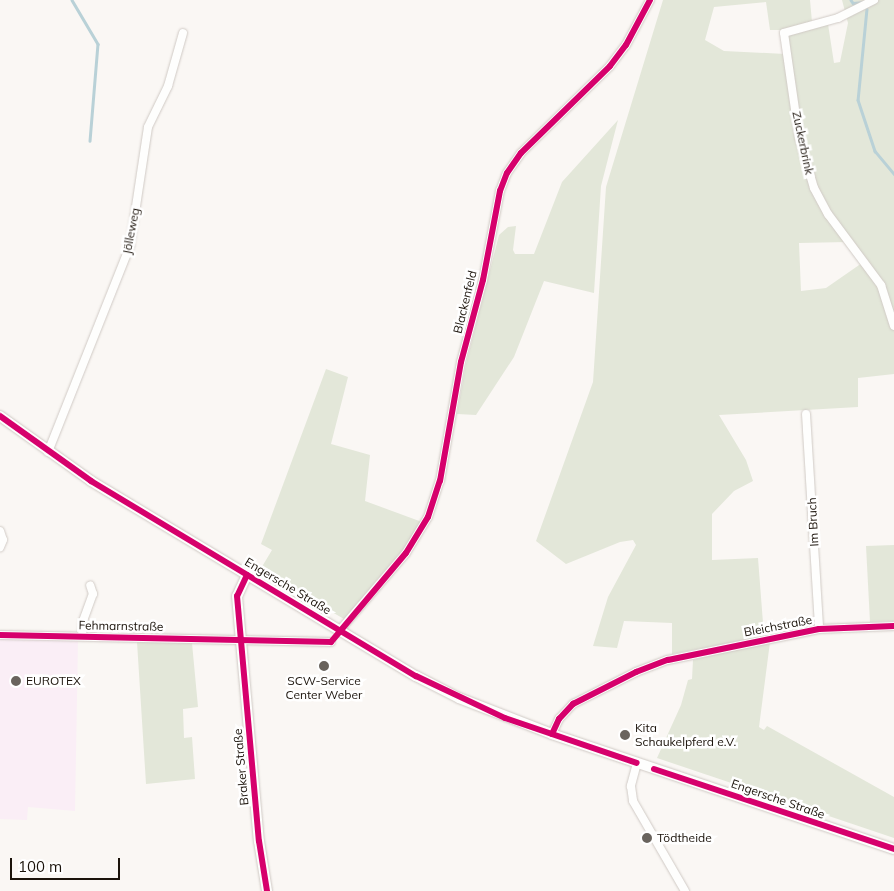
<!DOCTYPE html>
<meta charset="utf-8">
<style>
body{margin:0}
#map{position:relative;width:894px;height:891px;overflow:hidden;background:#faf7f4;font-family:Mulish,sans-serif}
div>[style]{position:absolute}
.industrial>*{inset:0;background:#faeef6}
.green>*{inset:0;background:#e3e7d9}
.stream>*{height:2.5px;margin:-1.25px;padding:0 1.25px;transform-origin:1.25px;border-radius:1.25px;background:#b9d1d7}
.roads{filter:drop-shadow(0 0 1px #d0cac5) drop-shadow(0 0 1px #d0cac5)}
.minor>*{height:8px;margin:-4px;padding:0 4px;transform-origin:4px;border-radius:4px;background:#fefefd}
.major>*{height:10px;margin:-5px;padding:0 5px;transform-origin:5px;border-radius:5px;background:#fefefd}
.cycleway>*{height:6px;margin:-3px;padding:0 3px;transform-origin:3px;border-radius:3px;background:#d6006c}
.dots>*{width:14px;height:14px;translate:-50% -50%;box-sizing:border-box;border:2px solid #fff;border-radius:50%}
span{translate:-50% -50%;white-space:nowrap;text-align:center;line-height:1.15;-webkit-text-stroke:5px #fff;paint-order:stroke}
.street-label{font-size:12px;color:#1b130b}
.poi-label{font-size:12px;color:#1b130b}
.left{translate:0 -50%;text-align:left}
.scale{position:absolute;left:10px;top:858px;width:110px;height:22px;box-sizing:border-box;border:2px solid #1b130b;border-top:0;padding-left:6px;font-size:15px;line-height:18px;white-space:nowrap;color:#1b130b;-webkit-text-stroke:4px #fff;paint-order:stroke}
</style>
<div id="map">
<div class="industrial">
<div style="clip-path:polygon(0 639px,78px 641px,75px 811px,28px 807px,27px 820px,0 819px)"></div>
</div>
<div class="green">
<div style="clip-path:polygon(evenodd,663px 0,810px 0,812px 22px,828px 24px,834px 63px,840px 62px,848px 23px,842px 0,894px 0,894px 374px,858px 378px,858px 407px,719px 415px,746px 460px,753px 481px,734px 491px,712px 514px,712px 560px,758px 558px,764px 636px,672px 654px,672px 623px,624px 621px,617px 648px,593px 646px,608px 597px,636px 545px,633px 540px,620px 542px,566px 564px,536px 541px,593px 382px,606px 187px,663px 0,766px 2px,770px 30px,783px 30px,785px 54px,724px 51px,705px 40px,714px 7px,766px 2px,663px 0,847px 242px,862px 263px,826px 288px,801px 291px,799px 243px,847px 242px)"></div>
<div style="clip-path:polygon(618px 120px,601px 186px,594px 293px,544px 281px,514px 357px,476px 415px,457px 414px,466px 364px,499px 235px,508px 227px,516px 226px,513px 250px,515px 254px,534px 254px,562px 182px)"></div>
<div style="clip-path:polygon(326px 369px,348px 377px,331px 444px,370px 455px,365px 501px,422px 522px,416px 534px,344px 619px,260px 570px,272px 550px,261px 544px)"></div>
<div style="clip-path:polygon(894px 545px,894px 621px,870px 622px,866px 546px)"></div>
<div style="clip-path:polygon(137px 642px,192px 643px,198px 707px,183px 709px,184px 738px,192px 737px,195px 779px,146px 784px)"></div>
<div style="clip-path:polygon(770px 642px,759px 727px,764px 730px,767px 726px,894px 797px,894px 838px,657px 758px,681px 705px,688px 680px,692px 679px,693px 660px)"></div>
</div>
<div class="stream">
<div style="left:72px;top:0;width:51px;rotate:59.4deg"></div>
<div style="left:98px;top:44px;width:97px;rotate:94.7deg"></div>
<div style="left:851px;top:0;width:4px;rotate:56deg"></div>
<div style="left:853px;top:3px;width:12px;rotate:-5deg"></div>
<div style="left:867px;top:9px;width:91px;rotate:95.6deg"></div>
<div style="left:858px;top:100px;width:54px;rotate:71.6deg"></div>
<div style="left:875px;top:151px;width:30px;rotate:50deg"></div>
</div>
<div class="roads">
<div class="minor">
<div style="left:874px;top:0;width:40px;rotate:153.4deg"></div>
<div style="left:838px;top:18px;width:56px;rotate:164.5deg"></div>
<div style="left:784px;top:33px;width:105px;rotate:81.8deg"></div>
<div style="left:799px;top:137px;width:53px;rotate:73.6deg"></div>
<div style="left:814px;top:188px;width:30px;rotate:62deg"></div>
<div style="left:828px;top:214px;width:89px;rotate:53.3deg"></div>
<div style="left:881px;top:285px;width:43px;rotate:72.4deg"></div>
<div style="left:806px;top:414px;width:215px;rotate:86.5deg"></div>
<div style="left:48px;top:452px;width:222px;rotate:-68.3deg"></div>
<div style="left:130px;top:246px;width:120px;rotate:-81.4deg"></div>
<div style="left:148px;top:127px;width:46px;rotate:-64deg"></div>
<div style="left:168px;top:86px;width:55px;rotate:-74.2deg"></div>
<div style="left:0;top:531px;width:9px;rotate:72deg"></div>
<div style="left:3px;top:540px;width:8px;rotate:113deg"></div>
<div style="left:340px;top:630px;width:101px;rotate:-49.4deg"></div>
<div style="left:406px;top:553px;width:42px;rotate:-58.6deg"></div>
<div style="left:428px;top:517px;width:38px;rotate:-72deg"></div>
<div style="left:440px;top:481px;width:121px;rotate:-80deg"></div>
<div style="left:461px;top:362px;width:85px;rotate:-75deg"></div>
<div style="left:483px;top:280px;width:91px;rotate:-79.2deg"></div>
<div style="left:500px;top:191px;width:19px;rotate:-69deg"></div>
<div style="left:507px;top:173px;width:24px;rotate:-55deg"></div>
<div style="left:521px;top:153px;width:124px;rotate:-44.3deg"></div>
<div style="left:610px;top:66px;width:26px;rotate:-53deg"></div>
<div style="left:626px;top:45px;width:51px;rotate:-61.9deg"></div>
<div style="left:0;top:635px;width:331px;rotate:1.2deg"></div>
<div style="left:82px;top:636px;width:15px;rotate:-86deg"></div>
<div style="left:83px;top:621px;width:29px;rotate:-70deg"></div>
<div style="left:93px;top:594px;width:9px;rotate:-108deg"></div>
<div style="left:552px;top:734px;width:17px;rotate:-65deg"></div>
<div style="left:559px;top:719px;width:21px;rotate:-47deg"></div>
<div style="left:573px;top:704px;width:71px;rotate:-26.9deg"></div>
<div style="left:636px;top:672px;width:34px;rotate:-21deg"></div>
<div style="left:668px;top:660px;width:154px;rotate:-11.6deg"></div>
<div style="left:819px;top:629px;width:75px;rotate:-2.3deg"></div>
<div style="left:637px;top:763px;width:24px;rotate:105deg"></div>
<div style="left:631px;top:786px;width:15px;rotate:82deg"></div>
<div style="left:633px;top:801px;width:104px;rotate:60deg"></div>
</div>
<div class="major">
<div style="left:0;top:416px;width:112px;rotate:35.5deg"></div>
<div style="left:91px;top:481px;width:379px;rotate:31deg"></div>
<div style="left:416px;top:676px;width:48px;rotate:27.1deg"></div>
<div style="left:459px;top:698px;width:100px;rotate:21.2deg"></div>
<div style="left:552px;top:734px;width:361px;rotate:18.6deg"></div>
<div style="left:247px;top:575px;width:23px;rotate:115deg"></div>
<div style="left:237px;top:596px;width:246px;rotate:84.9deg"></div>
<div style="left:259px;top:841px;width:51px;rotate:80.9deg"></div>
</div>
</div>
<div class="cycleway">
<div style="left:0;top:416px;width:112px;rotate:35.5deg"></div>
<div style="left:91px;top:481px;width:379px;rotate:31deg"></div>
<div style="left:416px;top:676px;width:98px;rotate:25.3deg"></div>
<div style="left:505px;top:718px;width:139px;rotate:18.8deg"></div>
<div style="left:247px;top:575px;width:23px;rotate:115deg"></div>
<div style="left:237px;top:596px;width:246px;rotate:84.9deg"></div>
<div style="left:259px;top:841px;width:51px;rotate:80.9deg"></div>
<div style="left:0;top:635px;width:331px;rotate:1.2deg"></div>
<div style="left:331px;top:642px;width:116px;rotate:-49.9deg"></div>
<div style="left:406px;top:553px;width:42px;rotate:-58.6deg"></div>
<div style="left:428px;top:517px;width:38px;rotate:-72deg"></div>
<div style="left:440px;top:481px;width:121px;rotate:-80deg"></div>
<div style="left:461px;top:362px;width:85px;rotate:-75deg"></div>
<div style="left:483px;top:280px;width:91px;rotate:-79.2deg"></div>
<div style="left:500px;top:191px;width:19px;rotate:-69deg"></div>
<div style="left:507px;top:173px;width:24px;rotate:-55deg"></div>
<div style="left:521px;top:153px;width:124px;rotate:-44.3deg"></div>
<div style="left:610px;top:66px;width:26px;rotate:-53deg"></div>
<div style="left:626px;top:45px;width:51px;rotate:-61.9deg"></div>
<div style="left:552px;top:734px;width:17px;rotate:-65deg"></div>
<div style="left:559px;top:719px;width:21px;rotate:-47deg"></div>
<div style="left:573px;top:704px;width:71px;rotate:-26.9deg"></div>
<div style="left:636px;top:672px;width:34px;rotate:-21deg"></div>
<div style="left:668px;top:660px;width:154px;rotate:-11.6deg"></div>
<div style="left:819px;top:629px;width:75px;rotate:-2.3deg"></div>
<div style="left:654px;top:769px;width:253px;rotate:18.4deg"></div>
</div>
<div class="dots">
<div style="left:324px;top:666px;background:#69635d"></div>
<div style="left:16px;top:681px;background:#69635d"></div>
<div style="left:625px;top:735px;background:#69635d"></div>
<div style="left:647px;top:838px;background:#69635d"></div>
</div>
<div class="street-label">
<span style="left:803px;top:143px;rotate:78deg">Zuckerbrink</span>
<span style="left:131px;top:231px;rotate:-79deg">Jölleweg</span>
<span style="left:465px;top:302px;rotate:-76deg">Blackenfeld</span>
<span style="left:813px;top:522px;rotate:-93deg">Im Bruch</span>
<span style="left:288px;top:586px;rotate:31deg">Engersche Straße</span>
<span style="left:121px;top:626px;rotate:1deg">Fehmarnstraße</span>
<span style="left:778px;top:626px;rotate:-11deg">Bleichstraße</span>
<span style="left:241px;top:767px;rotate:-95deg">Braker Straße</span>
<span style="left:778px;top:799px;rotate:19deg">Engersche Straße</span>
</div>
<div class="poi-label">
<span class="left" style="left:26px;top:681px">EUROTEX</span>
<span style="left:324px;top:688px">SCW-Service<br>Center Weber</span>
<span class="left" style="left:635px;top:735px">Kita<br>Schaukelpferd e.V.</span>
<span class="left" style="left:657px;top:838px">Tödtheide</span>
</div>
<div class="scale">100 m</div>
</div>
